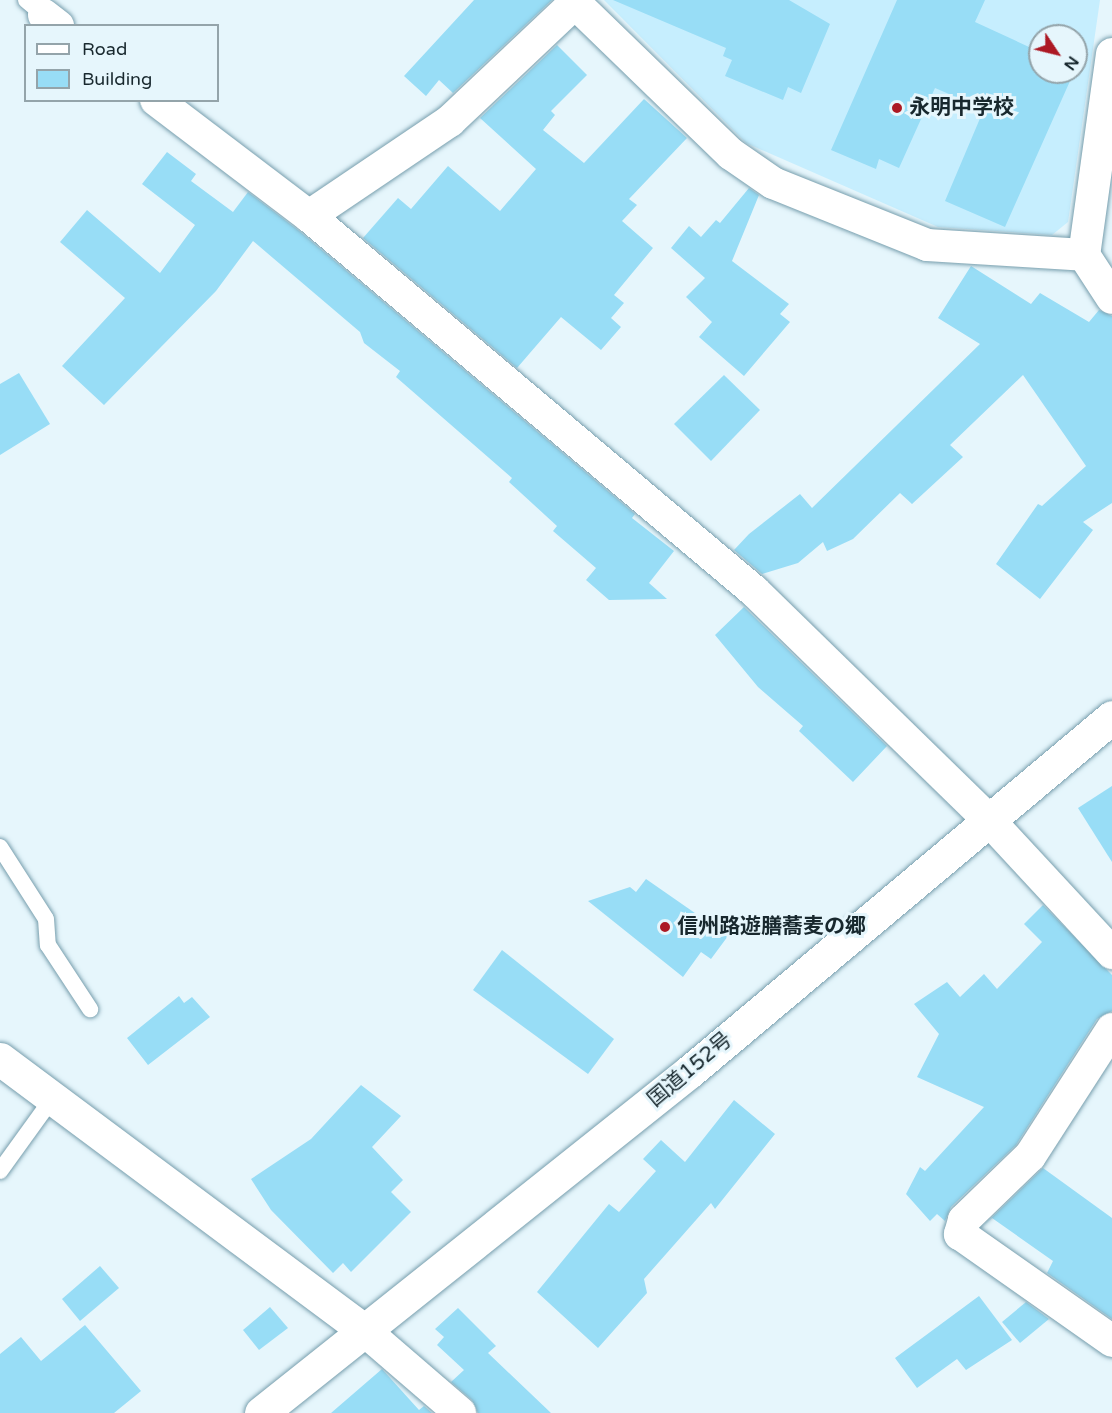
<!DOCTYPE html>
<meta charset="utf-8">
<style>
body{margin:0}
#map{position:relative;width:1112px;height:1413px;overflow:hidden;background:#e6f6fc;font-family:"Varela Round","Noto Sans JP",sans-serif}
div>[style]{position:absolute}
.built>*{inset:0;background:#c6eefe}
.building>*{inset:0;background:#98ddf6}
.roads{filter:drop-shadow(0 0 2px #779ead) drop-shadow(0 0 2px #779ead)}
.service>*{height:16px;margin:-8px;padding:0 8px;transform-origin:8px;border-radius:8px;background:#fff}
.minor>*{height:32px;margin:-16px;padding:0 16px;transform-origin:16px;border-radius:16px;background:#fff}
.tertiary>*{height:33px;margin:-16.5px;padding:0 16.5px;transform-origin:16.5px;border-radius:16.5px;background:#fff}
.trunk>*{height:33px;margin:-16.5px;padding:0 16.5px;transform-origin:16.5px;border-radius:16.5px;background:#fff}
.dots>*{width:16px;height:16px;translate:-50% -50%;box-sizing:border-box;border:3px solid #e6f6fc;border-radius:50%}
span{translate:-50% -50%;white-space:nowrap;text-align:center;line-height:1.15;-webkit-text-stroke:6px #e6f6fc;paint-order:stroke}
.poi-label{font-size:21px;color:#18282e;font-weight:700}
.left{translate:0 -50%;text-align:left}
.street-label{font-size:21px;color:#18282e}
.legend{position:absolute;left:24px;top:24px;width:195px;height:78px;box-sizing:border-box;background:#e6f6fc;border:2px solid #94a4aa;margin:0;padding:8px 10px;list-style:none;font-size:18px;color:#18282e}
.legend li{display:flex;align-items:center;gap:12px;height:30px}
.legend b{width:30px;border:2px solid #94a4aa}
.north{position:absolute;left:1028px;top:24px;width:60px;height:60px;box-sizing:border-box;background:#e6f6fc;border:2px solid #94a4aa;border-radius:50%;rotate:125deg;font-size:16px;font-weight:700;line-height:24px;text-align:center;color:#18282e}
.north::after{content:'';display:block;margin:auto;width:21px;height:27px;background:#ac1924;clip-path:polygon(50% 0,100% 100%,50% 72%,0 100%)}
</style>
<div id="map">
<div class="built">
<div style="clip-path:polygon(evenodd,604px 0,1100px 0,1068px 222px,1052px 235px,938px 227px,746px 143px,604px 0,1040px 36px,1076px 36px,1076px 72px,1040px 72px,1040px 36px)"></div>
</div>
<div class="building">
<div style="clip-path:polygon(474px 0,552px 0,453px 93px,439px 80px,426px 96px,404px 76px)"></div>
<div style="clip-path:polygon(613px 0,789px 0,830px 24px,801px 93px,788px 87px,783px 100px,725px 76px,732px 60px,723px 56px,726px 48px)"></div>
<div style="clip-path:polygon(897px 0,985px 0,975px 22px,1040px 52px,1040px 72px,1074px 72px,1005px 227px,945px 201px,984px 109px,935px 88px,899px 168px,879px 159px,876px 169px,831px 150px)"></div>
<div style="clip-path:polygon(557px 45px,587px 75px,551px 111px,555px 115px,543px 130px,584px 163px,644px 99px,687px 138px,629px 199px,637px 205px,622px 221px,653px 248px,614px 295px,624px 303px,611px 318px,621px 327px,601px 350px,561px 317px,517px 368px,363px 238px,398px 198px,411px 209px,448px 166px,500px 211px,536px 169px,480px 118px)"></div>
<div style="clip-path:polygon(167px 152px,196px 174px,191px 181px,233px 212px,248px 192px,298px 230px,635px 514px,632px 518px,674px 551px,649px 583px,667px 599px,609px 600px,586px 580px,596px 568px,553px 531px,557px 526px,509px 482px,512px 478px,396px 377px,400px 371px,364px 343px,360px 332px,253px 241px,216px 291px,104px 405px,62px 366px,125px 298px,60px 242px,87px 210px,160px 273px,195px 225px,142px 184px)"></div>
<div style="clip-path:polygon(749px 188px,759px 195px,732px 261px,789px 304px,780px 314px,790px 322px,744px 376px,699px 337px,712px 322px,686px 297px,705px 278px,671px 248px,689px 226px,701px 237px,716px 220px,720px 223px)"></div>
<div style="clip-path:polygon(971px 266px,1031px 304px,1040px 293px,1089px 322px,1099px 310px,1112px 316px,1112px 503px,1083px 522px,1093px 530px,1040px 599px,996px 564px,1038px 504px,1042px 506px,1086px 466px,1023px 375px,950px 445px,963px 457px,912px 504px,900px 493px,853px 539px,827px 551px,823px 542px,798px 563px,762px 574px,734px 550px,749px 534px,800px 494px,812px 508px,980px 344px,938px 318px)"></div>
<div style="clip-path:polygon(19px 373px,50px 424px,0 455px,0 384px)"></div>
<div style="clip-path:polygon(724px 375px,760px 410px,711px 461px,674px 424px)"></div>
<div style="clip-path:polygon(744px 607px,887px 746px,853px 782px,799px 731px,803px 726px,758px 687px,715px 635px)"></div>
<div style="clip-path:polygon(1112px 786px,1112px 862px,1078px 808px)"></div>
<div style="clip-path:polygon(646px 879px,728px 936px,711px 959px,701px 952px,683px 977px,588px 901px,630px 887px,636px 892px)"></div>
<div style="clip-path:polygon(1043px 905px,1112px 975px,1112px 1011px,1097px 1019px,1016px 1145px,951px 1207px,945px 1221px,937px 1214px,930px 1221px,906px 1194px,920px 1167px,925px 1171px,984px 1107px,917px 1077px,939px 1034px,914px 1004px,947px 982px,960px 997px,984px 974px,997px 989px,1042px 942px,1024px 924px)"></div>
<div style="clip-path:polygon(502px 950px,614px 1039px,588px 1074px,473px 990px)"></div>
<div style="clip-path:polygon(179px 996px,184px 1003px,192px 997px,210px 1017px,148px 1065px,127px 1038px)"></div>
<div style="clip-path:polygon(361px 1085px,401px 1116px,372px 1147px,403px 1180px,391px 1192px,411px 1212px,351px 1272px,343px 1263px,333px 1273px,271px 1210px,251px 1179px,311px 1139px)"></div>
<div style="clip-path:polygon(734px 1100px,775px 1134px,715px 1209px,711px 1203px,644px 1279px,647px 1293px,598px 1348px,537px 1292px,609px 1204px,619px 1212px,656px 1171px,643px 1159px,661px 1140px,685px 1162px)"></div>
<div style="clip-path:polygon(1043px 1168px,1112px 1218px,1112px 1319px,1047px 1273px,1053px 1261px,992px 1218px,983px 1226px)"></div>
<div style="clip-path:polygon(100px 1266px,119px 1288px,80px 1321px,62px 1299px)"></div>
<div style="clip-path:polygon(979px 1296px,1012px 1340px,966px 1370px,957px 1359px,917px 1388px,895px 1358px)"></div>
<div style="clip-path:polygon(1026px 1302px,1049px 1319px,1020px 1343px,1002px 1322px)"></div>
<div style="clip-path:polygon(270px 1307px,288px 1328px,259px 1350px,243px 1330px)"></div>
<div style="clip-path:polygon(458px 1308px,496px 1346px,488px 1353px,551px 1413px,478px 1413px,472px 1400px,451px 1382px,464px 1370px,437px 1345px,444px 1337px,435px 1329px)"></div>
<div style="clip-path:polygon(85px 1325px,141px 1391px,114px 1413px,0 1413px,0 1354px,21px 1337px,41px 1361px)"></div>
<div style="clip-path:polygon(382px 1369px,419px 1410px,424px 1406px,432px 1413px,331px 1413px)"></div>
</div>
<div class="roads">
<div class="service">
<div style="left:26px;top:0;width:23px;rotate:40deg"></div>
<div style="left:0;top:847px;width:85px;rotate:57.4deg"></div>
<div style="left:46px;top:919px;width:26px;rotate:86deg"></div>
<div style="left:48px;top:945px;width:77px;rotate:56.7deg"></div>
<div style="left:0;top:1171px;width:89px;rotate:-54.2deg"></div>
</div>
<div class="minor">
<div style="left:575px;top:3px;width:217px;rotate:44.1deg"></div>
<div style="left:731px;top:154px;width:51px;rotate:34.6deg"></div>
<div style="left:773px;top:183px;width:166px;rotate:21.9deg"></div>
<div style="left:927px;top:245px;width:157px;rotate:3.6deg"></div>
<div style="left:44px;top:15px;width:18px;rotate:38deg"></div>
<div style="left:1112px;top:54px;width:203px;rotate:97.9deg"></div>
<div style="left:1084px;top:255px;width:51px;rotate:56.9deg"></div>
<div style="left:156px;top:100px;width:192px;rotate:37.2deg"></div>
<div style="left:309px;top:216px;width:582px;rotate:40.12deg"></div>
<div style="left:754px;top:591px;width:327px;rotate:44.3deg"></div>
<div style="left:988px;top:819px;width:183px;rotate:47.2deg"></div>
<div style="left:309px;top:216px;width:170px;rotate:-34deg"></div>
<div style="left:450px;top:121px;width:176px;rotate:-43.4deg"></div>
<div style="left:1112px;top:1029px;width:151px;rotate:122.8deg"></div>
<div style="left:1030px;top:1156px;width:92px;rotate:135.9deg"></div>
<div style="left:964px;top:1220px;width:15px;rotate:106deg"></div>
<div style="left:960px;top:1234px;width:186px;rotate:35.1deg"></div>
<div style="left:364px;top:1330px;width:127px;rotate:40.8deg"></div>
</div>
<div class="tertiary">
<div style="left:0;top:1059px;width:454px;rotate:36.7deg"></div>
</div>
<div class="trunk">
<div style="left:261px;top:1413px;width:547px;rotate:-38.55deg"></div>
<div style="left:689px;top:1072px;width:552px;rotate:-40deg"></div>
</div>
</div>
<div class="dots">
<div style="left:897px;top:108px;background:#ac1924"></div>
<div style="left:665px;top:927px;background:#ac1924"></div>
</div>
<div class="poi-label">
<span class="left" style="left:909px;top:108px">永明中学校</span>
<span class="left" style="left:677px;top:927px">信州路遊膳蕎麦の郷</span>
</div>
<div class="street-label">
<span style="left:690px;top:1070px;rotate:-40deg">国道152号</span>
</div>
<ul class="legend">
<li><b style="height:8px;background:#fff"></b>Road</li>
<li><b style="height:16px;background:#98ddf6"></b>Building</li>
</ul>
<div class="north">N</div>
</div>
